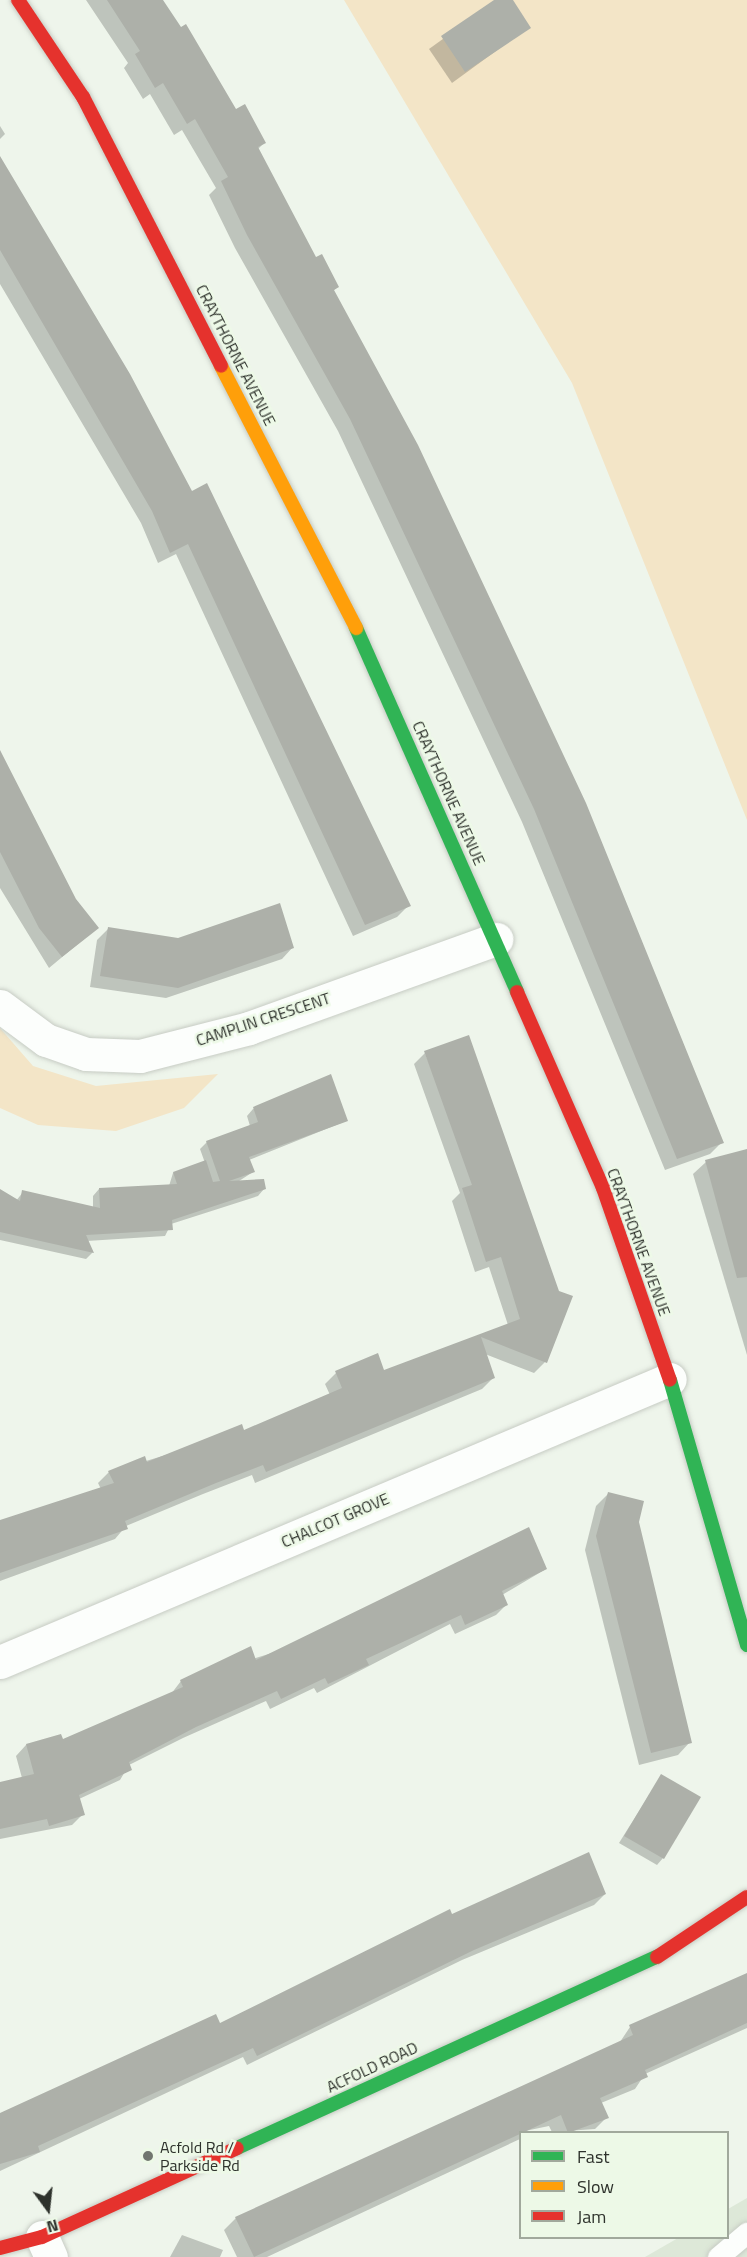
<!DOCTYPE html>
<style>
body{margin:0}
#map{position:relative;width:747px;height:2257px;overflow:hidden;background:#eef5eb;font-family:"Titillium Web",sans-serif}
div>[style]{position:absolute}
.built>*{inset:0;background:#dde8d8}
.green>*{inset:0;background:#f3e5c7}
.shadow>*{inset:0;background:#0003}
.building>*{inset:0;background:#adb0a9}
.roads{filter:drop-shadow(0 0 2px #c7ccc4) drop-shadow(0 0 2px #c7ccc4)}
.lane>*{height:21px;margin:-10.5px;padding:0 10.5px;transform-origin:10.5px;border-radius:10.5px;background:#fcfefc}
.street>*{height:33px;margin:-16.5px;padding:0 16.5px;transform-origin:16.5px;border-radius:16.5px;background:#fcfefc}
.fast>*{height:14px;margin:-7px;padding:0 7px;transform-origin:7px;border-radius:7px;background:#30b455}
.slow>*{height:14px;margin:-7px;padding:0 7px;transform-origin:7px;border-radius:7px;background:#ff9f0a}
.jam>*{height:14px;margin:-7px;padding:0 7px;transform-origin:7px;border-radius:7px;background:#e5322d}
.dots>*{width:16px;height:16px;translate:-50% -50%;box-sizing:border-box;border:3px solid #edf9e7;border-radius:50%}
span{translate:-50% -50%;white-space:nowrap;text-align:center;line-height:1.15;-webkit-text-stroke:5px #edf9e7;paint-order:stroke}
.street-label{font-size:16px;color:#2e322c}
.poi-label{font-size:16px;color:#2e322c}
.left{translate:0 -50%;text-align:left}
.legend{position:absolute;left:519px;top:2131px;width:210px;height:108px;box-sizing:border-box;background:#edf9e7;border:2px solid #a1a99c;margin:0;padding:8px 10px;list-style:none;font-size:18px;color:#2e322c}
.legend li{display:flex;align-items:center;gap:12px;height:30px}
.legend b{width:30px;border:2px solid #a1a99c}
.north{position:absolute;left:18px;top:2179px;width:60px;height:60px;-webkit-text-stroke:4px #edf9e7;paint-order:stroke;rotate:165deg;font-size:16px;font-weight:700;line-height:24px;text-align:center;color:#2e322c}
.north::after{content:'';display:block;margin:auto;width:21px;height:27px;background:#2e322c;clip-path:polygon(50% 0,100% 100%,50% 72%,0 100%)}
</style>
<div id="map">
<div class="built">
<div style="clip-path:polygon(747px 2198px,747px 2257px,645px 2257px,678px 2238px,728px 2238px,728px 2209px)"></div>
</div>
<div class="green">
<div style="clip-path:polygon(344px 0,747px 0,747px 820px,572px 383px)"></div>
<div style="clip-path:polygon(0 1028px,33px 1066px,96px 1086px,218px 1074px,184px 1108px,116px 1131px,38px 1125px,0 1108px)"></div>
</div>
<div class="shadow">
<div style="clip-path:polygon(86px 0,161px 0,236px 111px,265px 142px,258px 149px,316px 259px,337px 287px,333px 291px,722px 1142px,710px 1154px,665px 1170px,522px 822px,338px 431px,235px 248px,209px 195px,216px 188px,182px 130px,174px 135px,150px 94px,143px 99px,124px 68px,128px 63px)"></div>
<div style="clip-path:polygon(497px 0,511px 0,529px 27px,452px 83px,429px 49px)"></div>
<div style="clip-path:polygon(0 126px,5px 134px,0 139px)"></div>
<div style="clip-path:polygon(0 158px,409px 905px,397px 917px,353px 936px,176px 554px,158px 563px,141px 523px,0 284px)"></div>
<div style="clip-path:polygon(0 758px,75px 900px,97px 928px,49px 968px,0 888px)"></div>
<div style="clip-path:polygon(108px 929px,178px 939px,293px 947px,282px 959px,166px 998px,90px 987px,97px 940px)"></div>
<div style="clip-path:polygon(425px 1053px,545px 1362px,534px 1373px,485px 1354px,494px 1377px,482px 1389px,255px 1483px,252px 1475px,203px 1494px,126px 1526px,115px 1539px,0 1581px,0 1523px,101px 1489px,98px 1483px,109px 1472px,243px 1432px,330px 1395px,325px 1384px,336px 1373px,383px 1372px,508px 1325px,489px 1267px,475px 1272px,452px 1201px,460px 1193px,414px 1064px)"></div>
<div style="clip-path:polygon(330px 1076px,346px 1121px,249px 1160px,253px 1172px,239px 1181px,264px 1189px,258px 1196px,171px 1224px,165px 1236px,87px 1241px,93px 1252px,86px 1259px,0 1240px,0 1191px,16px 1201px,23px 1192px,93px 1208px,93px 1196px,99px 1189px,169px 1186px,173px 1173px,205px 1163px,200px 1149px,207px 1142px,250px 1126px,247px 1116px,253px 1109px)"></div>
<div style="clip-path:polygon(747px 1150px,747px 1355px,693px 1174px,706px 1162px)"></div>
<div style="clip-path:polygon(608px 1494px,637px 1522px,690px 1742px,678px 1755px,639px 1765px,585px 1550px,596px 1506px)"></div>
<div style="clip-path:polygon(546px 1569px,502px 1595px,506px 1605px,496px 1615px,455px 1634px,450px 1624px,317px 1693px,314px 1688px,270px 1709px,266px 1701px,183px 1738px,129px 1765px,120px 1780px,79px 1799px,83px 1814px,72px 1825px,0 1839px,0 1783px,22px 1778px,16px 1756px,26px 1745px,62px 1741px,171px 1694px,181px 1681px)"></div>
<div style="clip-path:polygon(661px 1776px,663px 1858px,657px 1865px,619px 1843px)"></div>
<div style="clip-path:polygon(605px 1894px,594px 1905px,462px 1960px,247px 2065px,243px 2057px,0 2171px,0 2118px,220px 2025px,451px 1916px)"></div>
<div style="clip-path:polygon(747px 1989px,747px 2028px,645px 2074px,635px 2089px,601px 2103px,607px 2117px,595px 2129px,552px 2132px,549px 2126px,520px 2132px,520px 2139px,267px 2257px,237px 2257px,224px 2230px,236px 2218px,620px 2042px,630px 2027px)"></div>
<div style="clip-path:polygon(182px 2235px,223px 2250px,220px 2257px,170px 2257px)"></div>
</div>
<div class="building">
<div style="clip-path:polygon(107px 0,163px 0,181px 27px,186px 24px,236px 109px,245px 104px,266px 143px,258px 147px,316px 257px,322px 254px,339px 287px,334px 290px,418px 445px,586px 803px,724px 1143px,677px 1159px,534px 809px,350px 419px,247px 235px,221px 181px,228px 177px,195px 119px,187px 124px,163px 83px,155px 88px,135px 54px,140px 51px)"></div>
<div style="clip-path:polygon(494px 0,513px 0,531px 28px,465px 72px,441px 36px)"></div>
<div style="clip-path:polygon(0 156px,130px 374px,192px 491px,207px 483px,411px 906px,365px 925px,188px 544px,170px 553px,152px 511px,0 250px)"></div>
<div style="clip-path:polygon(0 750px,76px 899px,99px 928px,62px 957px,39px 928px,0 852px)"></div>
<div style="clip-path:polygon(280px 903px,294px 948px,178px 988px,100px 976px,108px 927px,178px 938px)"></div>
<div style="clip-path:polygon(469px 1035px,559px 1291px,573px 1296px,547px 1363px,481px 1337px,495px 1378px,266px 1472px,263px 1465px,216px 1483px,125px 1521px,128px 1529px,0 1573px,0 1520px,114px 1483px,108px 1471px,145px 1456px,147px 1462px,242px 1424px,244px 1430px,342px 1388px,335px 1371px,378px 1353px,384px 1370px,520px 1319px,501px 1257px,486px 1262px,462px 1188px,472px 1185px,424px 1051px)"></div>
<div style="clip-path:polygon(331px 1074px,348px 1121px,249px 1157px,255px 1172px,229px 1181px,264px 1179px,266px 1189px,172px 1220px,173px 1230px,86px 1235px,94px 1253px,0 1232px,0 1189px,20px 1201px,22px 1190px,100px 1208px,99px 1188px,177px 1184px,173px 1172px,206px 1160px,213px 1182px,220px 1181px,206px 1141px,258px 1122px,253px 1107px)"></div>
<div style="clip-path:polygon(747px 1149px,747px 1277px,737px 1278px,705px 1160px)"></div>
<div style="clip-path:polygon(608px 1492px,644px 1501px,639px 1522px,692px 1743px,651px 1753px,596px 1536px)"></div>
<div style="clip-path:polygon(529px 1527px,547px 1569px,502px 1591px,508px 1605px,465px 1625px,461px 1615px,366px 1659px,369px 1665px,328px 1684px,325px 1678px,281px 1699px,277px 1691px,196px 1727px,129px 1762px,132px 1770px,79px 1795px,85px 1815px,49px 1826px,47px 1819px,0 1829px,0 1782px,34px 1774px,26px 1744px,61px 1734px,63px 1739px,146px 1703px,183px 1687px,180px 1680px,251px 1646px,256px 1660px)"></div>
<div style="clip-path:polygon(661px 1774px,701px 1797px,664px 1859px,624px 1836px)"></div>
<div style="clip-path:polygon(589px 1852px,606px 1894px,474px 1950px,257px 2056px,253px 2048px,38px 2146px,40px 2152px,0 2164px,0 2113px,216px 2014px,220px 2023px,450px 1909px,452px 1914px)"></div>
<div style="clip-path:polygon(747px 1973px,747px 2023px,645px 2070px,648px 2077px,600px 2098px,609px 2118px,568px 2133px,561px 2115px,254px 2257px,235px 2217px,633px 2035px,629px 2025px)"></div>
</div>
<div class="roads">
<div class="lane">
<div style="left:718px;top:2257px;width:38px;rotate:-40deg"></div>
</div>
<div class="street">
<div style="left:0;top:1006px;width:57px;rotate:36.5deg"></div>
<div style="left:46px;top:1040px;width:42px;rotate:19.3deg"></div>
<div style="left:86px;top:1054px;width:54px;rotate:2.1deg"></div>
<div style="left:140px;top:1056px;width:113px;rotate:-14.4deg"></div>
<div style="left:249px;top:1028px;width:263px;rotate:-19.8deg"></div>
<div style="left:0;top:1662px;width:727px;rotate:-22.9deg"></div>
<div style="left:42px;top:2237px;width:22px;rotate:66deg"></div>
</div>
<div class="fast">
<div style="left:356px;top:628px;width:398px;rotate:66.1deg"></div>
<div style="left:670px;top:1380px;width:276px;rotate:73.8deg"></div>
<div style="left:237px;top:2148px;width:461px;rotate:-24.5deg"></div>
</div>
<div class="slow">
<div style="left:221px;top:366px;width:295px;rotate:62.7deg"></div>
</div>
<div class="jam">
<div style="left:18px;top:0;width:117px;rotate:56.2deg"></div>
<div style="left:83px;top:97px;width:302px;rotate:62.8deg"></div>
<div style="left:517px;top:992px;width:214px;rotate:66.3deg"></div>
<div style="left:603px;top:1188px;width:203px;rotate:70.8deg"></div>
<div style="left:657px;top:1957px;width:108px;rotate:-33.7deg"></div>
<div style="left:0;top:2248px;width:43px;rotate:-14.7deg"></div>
<div style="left:42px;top:2237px;width:214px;rotate:-24.5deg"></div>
</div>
</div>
<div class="dots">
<div style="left:148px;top:2156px;background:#71766f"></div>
</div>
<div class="street-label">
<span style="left:236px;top:355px;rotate:63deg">CRAYTHORNE AVENUE</span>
<span style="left:449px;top:793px;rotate:66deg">CRAYTHORNE AVENUE</span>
<span style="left:263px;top:1019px;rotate:-18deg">CAMPLIN CRESCENT</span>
<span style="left:639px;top:1242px;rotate:70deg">CRAYTHORNE AVENUE</span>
<span style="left:335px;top:1520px;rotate:-23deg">CHALCOT GROVE</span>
<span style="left:372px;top:2067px;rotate:-25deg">ACFOLD ROAD</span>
</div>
<div class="poi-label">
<span class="left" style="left:160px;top:2156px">Acfold Rd /<br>Parkside Rd</span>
</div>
<ul class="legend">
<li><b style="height:8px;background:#30b455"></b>Fast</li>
<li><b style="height:8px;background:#ff9f0a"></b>Slow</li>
<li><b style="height:8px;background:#e5322d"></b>Jam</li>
</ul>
<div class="north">N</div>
</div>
